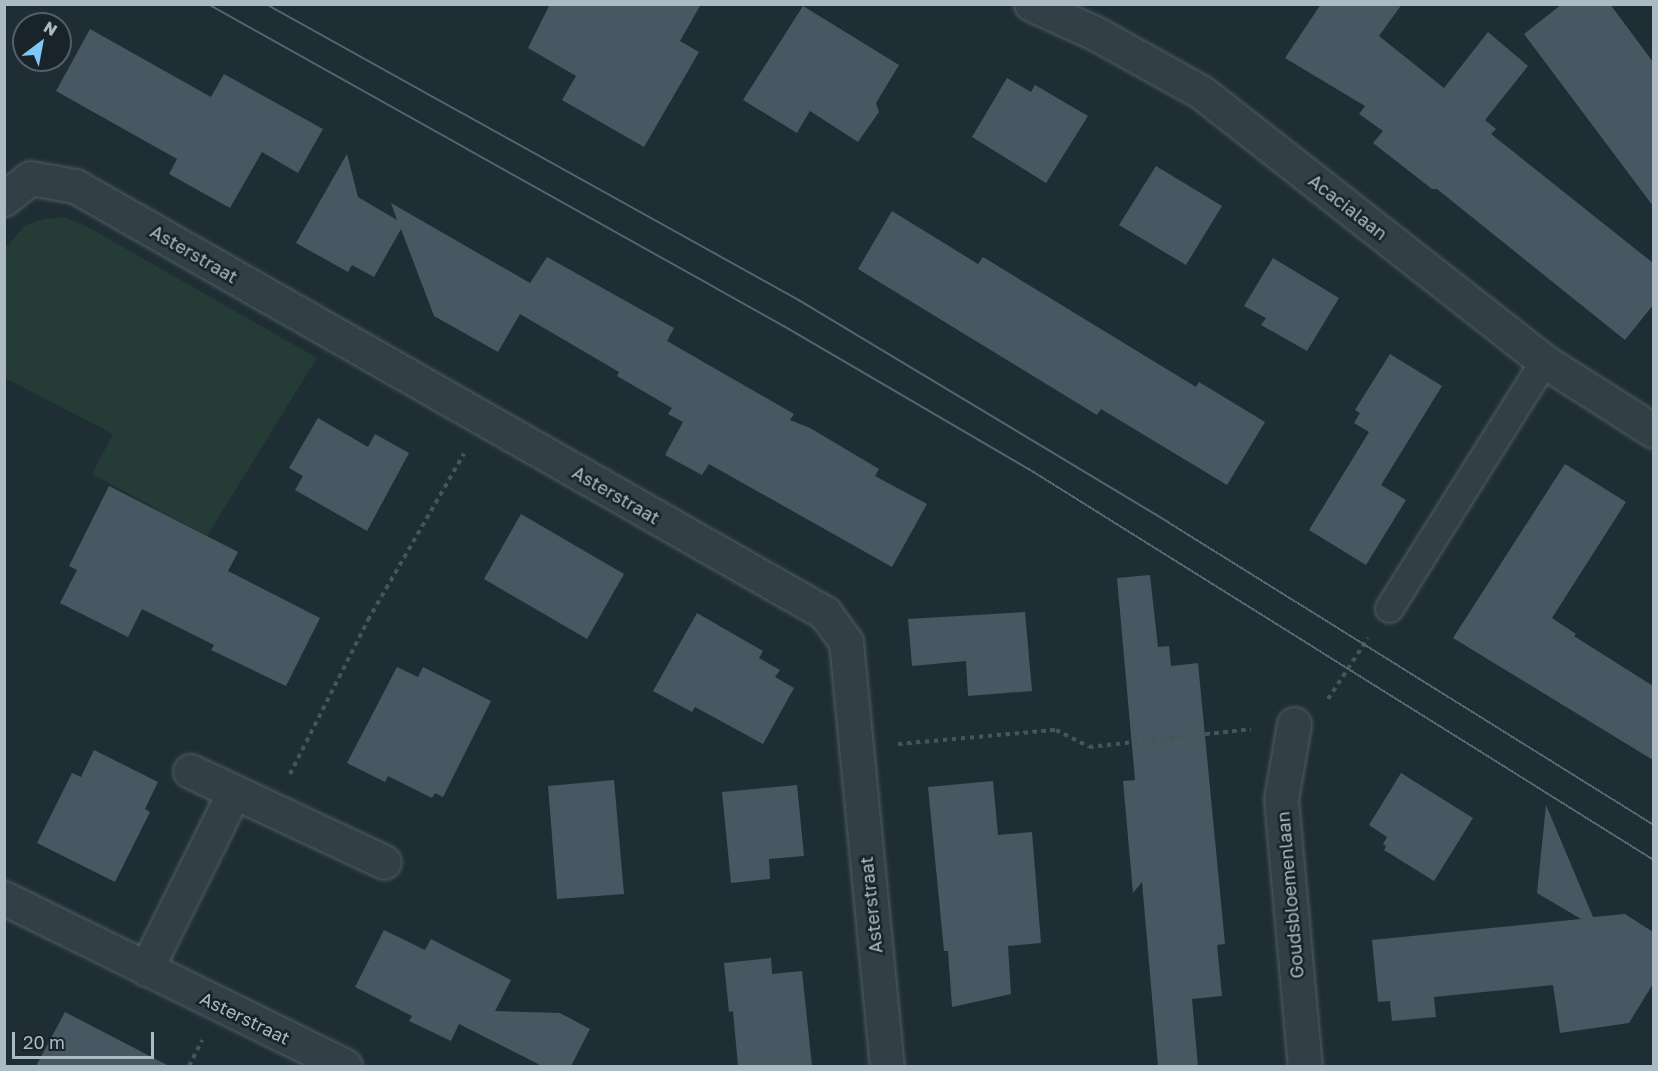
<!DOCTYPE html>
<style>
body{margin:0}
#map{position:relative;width:1658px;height:1071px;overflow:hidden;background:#1f2e35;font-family:"Golos Text",sans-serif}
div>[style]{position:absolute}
.green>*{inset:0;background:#243b36}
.building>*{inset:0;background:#475862}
.path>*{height:4px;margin-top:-2px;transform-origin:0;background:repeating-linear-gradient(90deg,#435856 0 4.5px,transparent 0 9px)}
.roads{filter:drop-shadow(0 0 2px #505d64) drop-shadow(0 0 2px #505d64)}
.service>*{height:27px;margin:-13.5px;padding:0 13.5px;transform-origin:13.5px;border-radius:13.5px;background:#333f46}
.minor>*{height:33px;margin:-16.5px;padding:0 16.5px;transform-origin:16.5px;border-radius:16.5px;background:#333f46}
.tram>*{height:1.5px;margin:-0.75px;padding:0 0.75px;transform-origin:0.75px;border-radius:0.75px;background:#54646d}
span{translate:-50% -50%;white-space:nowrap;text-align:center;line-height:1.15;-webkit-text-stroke:5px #18242a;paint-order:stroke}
.street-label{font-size:18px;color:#acbac3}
.frame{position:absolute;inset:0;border:6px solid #acbac3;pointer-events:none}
.north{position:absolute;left:12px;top:12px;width:60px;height:60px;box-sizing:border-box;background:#18242a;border:2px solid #536067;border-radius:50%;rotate:32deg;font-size:16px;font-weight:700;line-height:24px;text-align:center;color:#acbac3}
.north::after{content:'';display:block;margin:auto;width:21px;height:27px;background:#7ec8f6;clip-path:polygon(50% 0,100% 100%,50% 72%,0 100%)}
.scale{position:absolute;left:12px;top:1032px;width:142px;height:27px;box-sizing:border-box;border:3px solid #acbac3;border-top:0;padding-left:8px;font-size:18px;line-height:21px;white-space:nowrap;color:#acbac3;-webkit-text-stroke:4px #18242a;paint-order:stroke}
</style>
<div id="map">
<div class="green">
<div style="clip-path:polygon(64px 217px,86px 226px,317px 358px,207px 536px,92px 474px,113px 434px,5px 378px,5px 248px,26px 225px,44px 219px)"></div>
</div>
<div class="building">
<div style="clip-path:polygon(550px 4px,701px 4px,680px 41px,699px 52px,644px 147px,562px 100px,576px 76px,528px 48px)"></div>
<div style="clip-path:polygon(1321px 4px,1402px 4px,1379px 36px,1444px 88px,1488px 32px,1528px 66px,1485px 120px,1496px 129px,1491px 134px,1653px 263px,1653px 305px,1625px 340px,1437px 189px,1432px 189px,1373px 143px,1383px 131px,1359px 114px,1365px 106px,1285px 58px)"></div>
<div style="clip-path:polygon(1562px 4px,1610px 4px,1653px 62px,1653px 206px,1524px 34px)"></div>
<div style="clip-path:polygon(803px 6px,899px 65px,876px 103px,879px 112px,858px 142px,810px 111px,797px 133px,743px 100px)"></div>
<div style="clip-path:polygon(90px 29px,211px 97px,224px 74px,323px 129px,298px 173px,262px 152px,230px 208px,169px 174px,177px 159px,56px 91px)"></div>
<div style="clip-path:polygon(1007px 78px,1031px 92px,1035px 85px,1088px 116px,1046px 183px,972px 137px)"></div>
<div style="clip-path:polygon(347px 154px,358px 197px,397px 220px,391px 203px,530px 283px,547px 257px,674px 328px,667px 341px,794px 414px,790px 420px,810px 428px,879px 469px,875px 476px,927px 504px,892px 567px,709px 464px,702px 475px,665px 455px,683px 422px,668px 414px,672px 408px,617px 376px,619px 372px,520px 314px,498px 352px,434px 316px,401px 229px,374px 277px,352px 265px,348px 272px,296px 243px)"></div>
<div style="clip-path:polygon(1156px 166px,1222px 206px,1186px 265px,1119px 225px)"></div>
<div style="clip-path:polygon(892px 211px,978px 264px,983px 257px,1196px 387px,1199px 382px,1265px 422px,1227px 485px,1101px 409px,1097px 415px,858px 269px)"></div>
<div style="clip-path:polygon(1273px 258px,1339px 298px,1307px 351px,1261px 325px,1266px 318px,1244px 306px)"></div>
<div style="clip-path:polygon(1390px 354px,1442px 386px,1381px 485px,1406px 500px,1366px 565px,1309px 530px,1369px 432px,1354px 423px,1360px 413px,1355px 410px)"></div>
<div style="clip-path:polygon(318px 418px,368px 447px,375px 434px,409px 453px,367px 531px,295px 490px,303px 476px,289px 468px)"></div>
<div style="clip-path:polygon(1565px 464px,1626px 502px,1552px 618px,1576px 634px,1574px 636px,1653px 686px,1653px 760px,1453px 638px)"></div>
<div style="clip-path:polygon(109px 486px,238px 552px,228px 571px,320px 618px,286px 686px,211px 650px,214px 645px,142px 609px,128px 637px,60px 603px,77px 570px,69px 566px)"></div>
<div style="clip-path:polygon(521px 514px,624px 574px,587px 639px,484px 579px)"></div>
<div style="clip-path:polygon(1150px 575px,1158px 647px,1169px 646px,1171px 666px,1198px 663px,1225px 944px,1217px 945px,1222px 996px,1192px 999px,1198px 1066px,1158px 1066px,1142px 882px,1133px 893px,1123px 781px,1135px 780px,1117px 578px)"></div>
<div style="clip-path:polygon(1025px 612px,1032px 691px,968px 696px,966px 661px,912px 666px,908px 619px)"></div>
<div style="clip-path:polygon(697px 613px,763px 651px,759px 658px,780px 670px,775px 677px,794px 688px,763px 744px,695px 707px,692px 712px,653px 691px)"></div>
<div style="clip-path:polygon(397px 667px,418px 677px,423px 667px,491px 701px,443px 797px,435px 793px,432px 798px,388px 776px,385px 782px,347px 763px)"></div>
<div style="clip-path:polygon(94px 750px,158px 782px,145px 809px,150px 812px,115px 882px,37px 843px,72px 773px,81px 777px)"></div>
<div style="clip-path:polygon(1401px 773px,1473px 818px,1434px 881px,1384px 850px,1386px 846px,1383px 844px,1387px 837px,1369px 825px)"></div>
<div style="clip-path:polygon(614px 780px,624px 894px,557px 899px,548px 786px)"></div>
<div style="clip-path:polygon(993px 781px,998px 835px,1032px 832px,1041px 943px,1008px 946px,1011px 994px,952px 1007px,948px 951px,944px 951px,928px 787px)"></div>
<div style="clip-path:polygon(797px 785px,804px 856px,769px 859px,770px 879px,731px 883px,722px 792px)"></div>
<div style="clip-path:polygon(1546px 805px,1593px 917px,1625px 914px,1653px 932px,1653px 984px,1629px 1023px,1560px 1033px,1553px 985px,1434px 997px,1436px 1017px,1392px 1021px,1390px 1001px,1378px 1002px,1372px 940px,1581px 919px,1537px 893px)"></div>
<div style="clip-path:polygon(384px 930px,425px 950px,431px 939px,511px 980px,495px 1011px,560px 1013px,590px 1029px,571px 1066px,542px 1066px,459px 1024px,451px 1041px,409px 1021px,412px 1016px,355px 987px)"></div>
<div style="clip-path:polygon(771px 958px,772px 974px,802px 971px,812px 1066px,738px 1066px,733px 1011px,729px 1012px,724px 963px)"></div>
<div style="clip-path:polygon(65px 1012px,169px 1066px,36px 1066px)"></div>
</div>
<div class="path">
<div style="left:1328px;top:699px;width:73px;rotate:-56.7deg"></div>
<div style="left:898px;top:744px;width:159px;rotate:-5.1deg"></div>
<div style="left:1056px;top:730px;width:37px;rotate:27deg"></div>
<div style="left:1089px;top:747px;width:163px;rotate:-6.3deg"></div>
<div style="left:290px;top:774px;width:173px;rotate:-63.1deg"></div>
<div style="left:368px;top:620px;width:192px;rotate:-60deg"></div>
<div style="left:189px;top:1066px;width:29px;rotate:-63deg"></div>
</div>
<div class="roads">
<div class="service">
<div style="left:1389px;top:608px;width:292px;rotate:-57.9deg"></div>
</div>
<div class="minor">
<div style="left:1031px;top:4px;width:70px;rotate:24.4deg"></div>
<div style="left:1095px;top:33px;width:121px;rotate:29.1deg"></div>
<div style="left:1201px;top:92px;width:436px;rotate:38.1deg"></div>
<div style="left:1544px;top:361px;width:130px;rotate:32.5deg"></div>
<div style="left:4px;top:199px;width:33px;rotate:-39deg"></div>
<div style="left:30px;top:178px;width:46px;rotate:10.1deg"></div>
<div style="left:75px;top:186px;width:863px;rotate:29.65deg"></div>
<div style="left:825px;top:613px;width:36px;rotate:54deg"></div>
<div style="left:846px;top:642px;width:426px;rotate:84.5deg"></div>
<div style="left:1294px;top:724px;width:76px;rotate:99.8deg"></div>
<div style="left:1281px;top:799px;width:268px;rotate:84.9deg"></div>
<div style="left:190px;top:771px;width:214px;rotate:25.1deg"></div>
<div style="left:4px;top:898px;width:380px;rotate:26.2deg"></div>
<div style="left:146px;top:969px;width:198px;rotate:-63.6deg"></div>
</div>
</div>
<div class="tram">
<div style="left:208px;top:4px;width:660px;rotate:29.21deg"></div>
<div style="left:784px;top:326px;width:284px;rotate:30.3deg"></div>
<div style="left:1029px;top:469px;width:737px;rotate:32.03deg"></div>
<div style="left:266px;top:4px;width:610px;rotate:29.05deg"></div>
<div style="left:799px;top:300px;width:431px;rotate:31deg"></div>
<div style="left:1168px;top:522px;width:573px;rotate:31.94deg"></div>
</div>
<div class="street-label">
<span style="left:1348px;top:207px;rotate:38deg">Acacialaan</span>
<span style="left:194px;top:254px;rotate:30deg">Asterstraat</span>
<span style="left:616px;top:495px;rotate:30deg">Asterstraat</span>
<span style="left:1290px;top:895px;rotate:-95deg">Goudsbloemenlaan</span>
<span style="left:871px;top:905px;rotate:-96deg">Asterstraat</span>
<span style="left:245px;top:1018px;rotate:26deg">Asterstraat</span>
</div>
<div class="frame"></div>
<div class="north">N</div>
<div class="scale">20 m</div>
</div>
